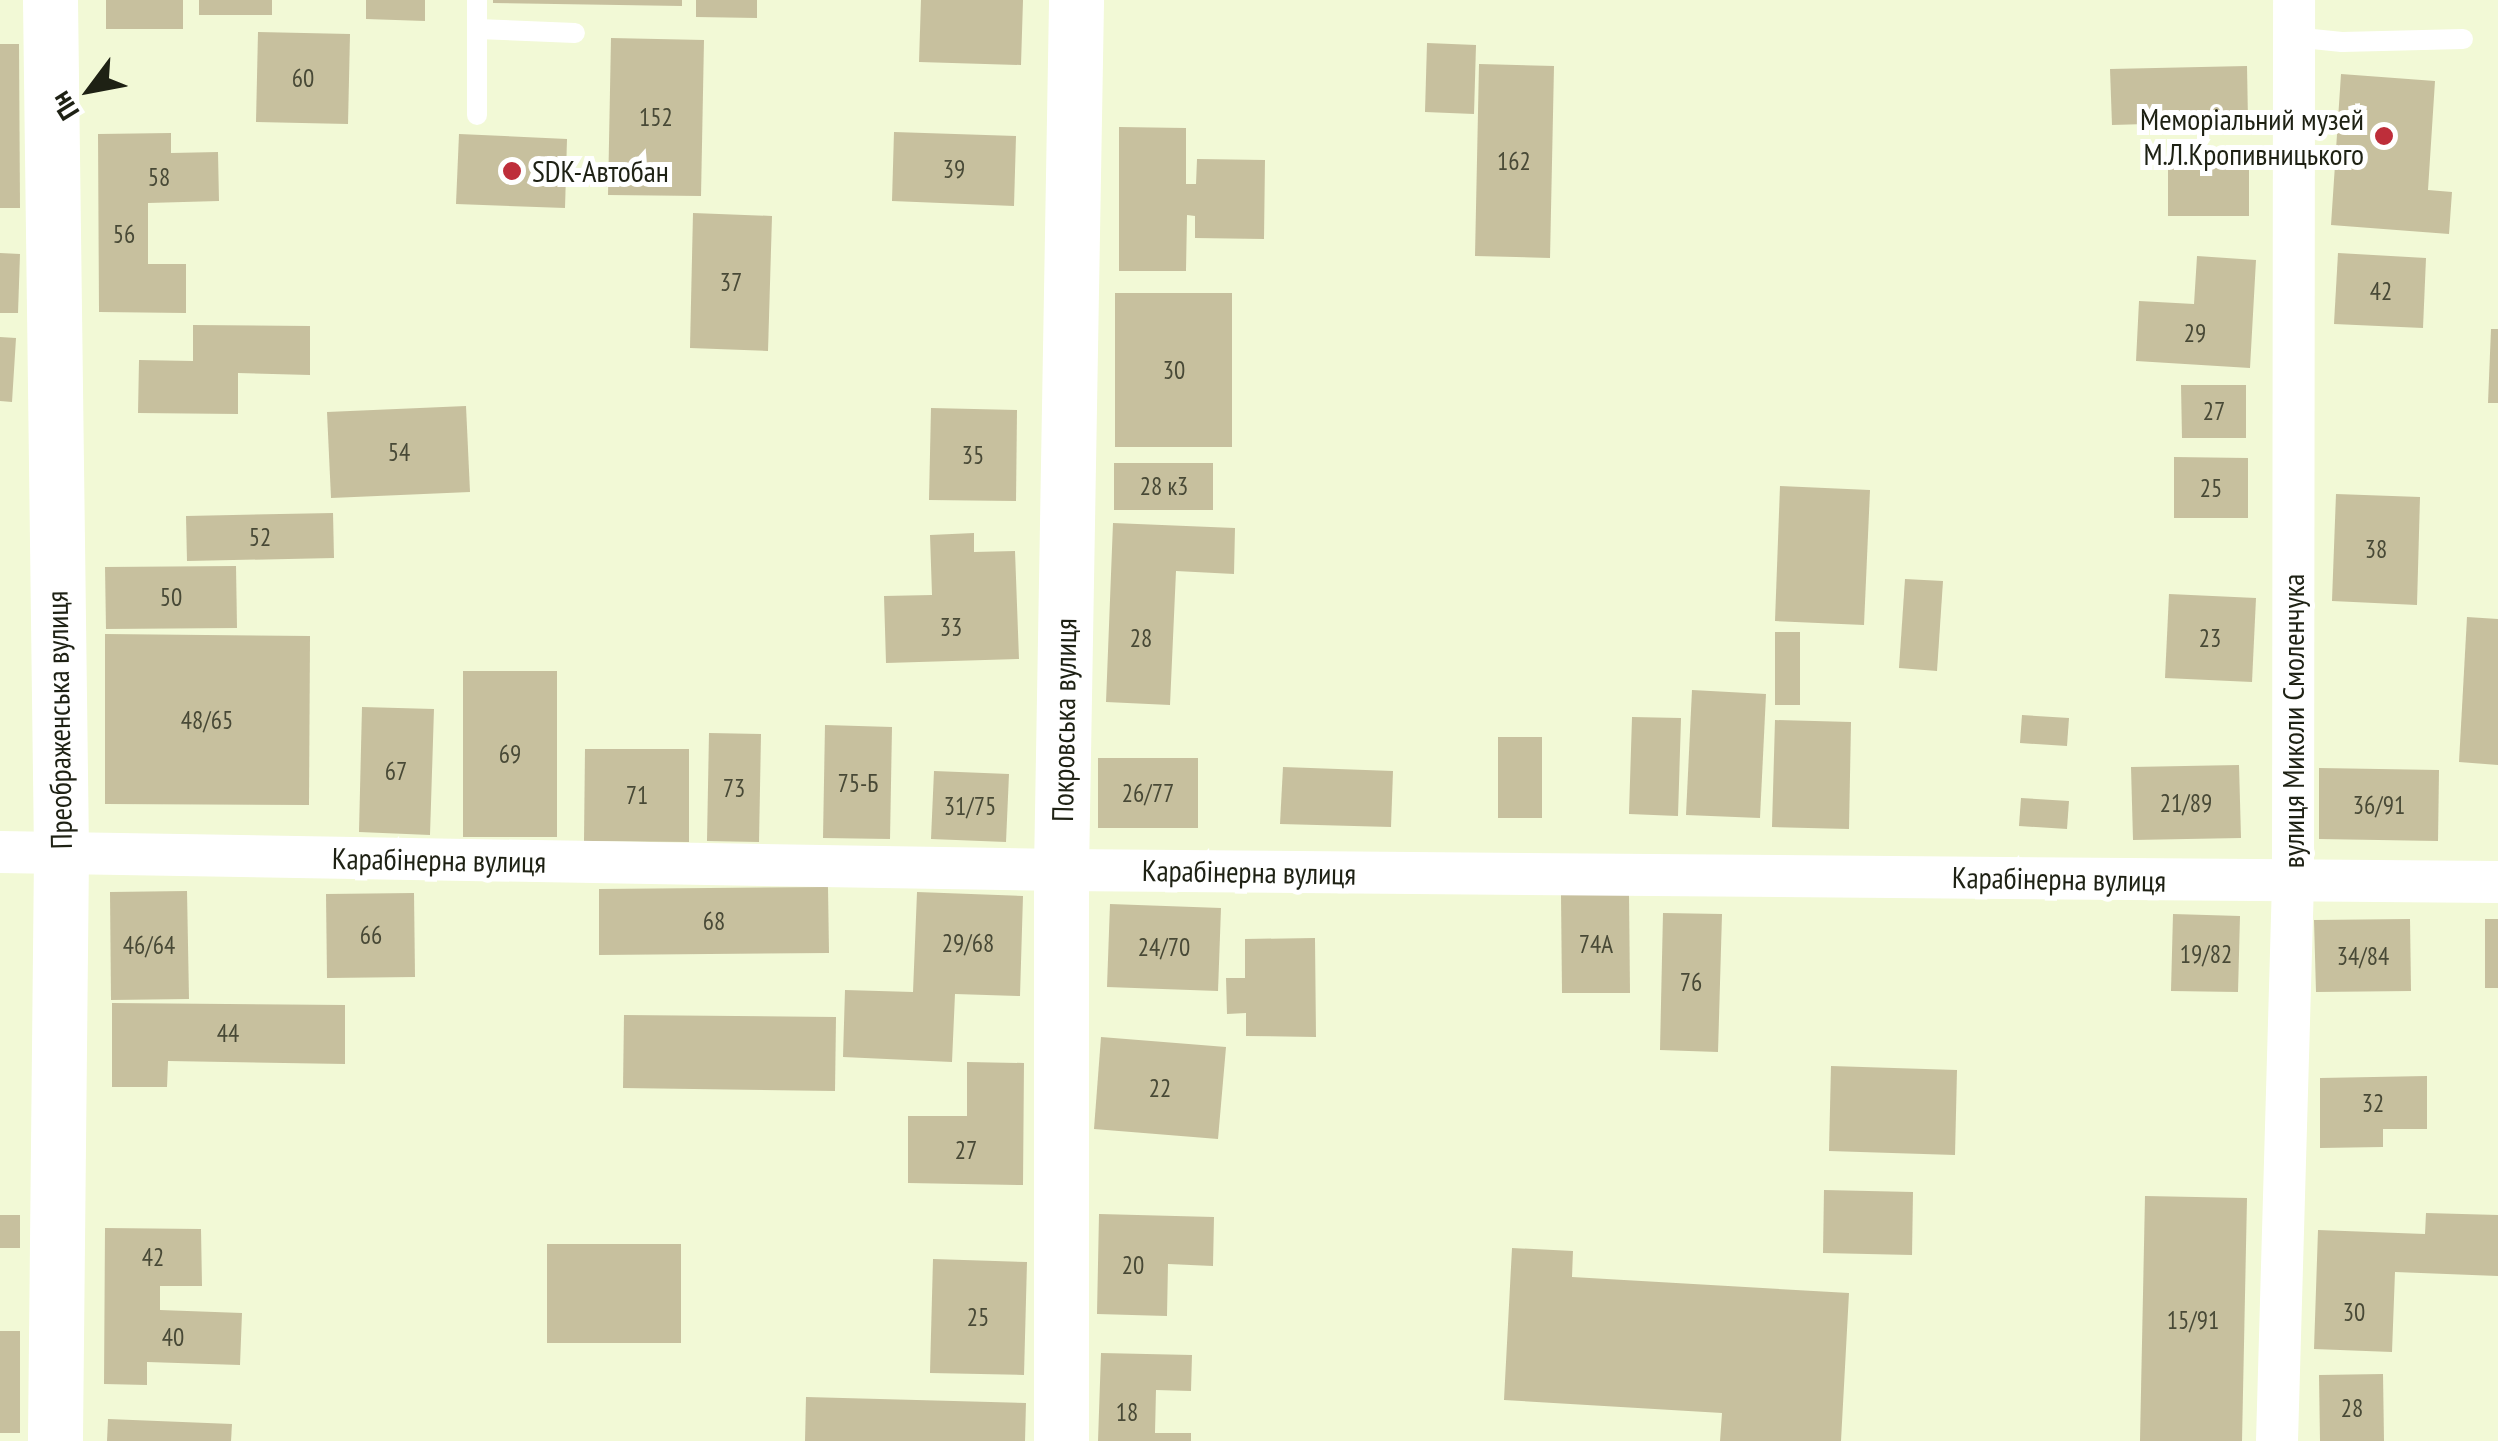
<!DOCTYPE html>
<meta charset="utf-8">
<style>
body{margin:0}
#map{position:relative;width:2498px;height:1441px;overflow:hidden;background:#f2f9d6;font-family:"PT Sans Narrow",sans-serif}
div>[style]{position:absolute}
.building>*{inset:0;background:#c7c09e}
.lane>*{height:20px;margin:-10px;padding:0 10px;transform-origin:10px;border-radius:10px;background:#fff}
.street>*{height:42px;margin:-21px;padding:0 21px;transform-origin:21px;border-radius:21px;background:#fff}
.secondary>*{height:55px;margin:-27.5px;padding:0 27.5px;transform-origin:27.5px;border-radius:27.5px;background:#fff}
.dots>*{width:28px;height:28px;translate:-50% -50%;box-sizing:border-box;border:5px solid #fff;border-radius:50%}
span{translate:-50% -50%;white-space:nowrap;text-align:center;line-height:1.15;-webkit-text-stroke:10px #fff;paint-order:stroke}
.number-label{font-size:25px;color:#484936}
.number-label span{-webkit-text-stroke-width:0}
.poi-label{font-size:30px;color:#1e2114}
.right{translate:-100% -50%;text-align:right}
.left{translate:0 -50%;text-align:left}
.street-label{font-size:30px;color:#1e2114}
.north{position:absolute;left:40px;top:40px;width:100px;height:100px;-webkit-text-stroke:8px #fff;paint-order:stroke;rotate:238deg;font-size:28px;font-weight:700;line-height:40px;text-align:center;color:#1e2114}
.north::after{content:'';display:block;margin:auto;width:35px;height:45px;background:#1e2114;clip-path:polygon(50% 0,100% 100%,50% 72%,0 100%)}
</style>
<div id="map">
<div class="building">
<div style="clip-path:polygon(106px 0,183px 0,183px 29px,106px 29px)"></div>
<div style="clip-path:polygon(199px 0,272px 0,272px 15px,199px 15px)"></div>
<div style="clip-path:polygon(366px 0,425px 0,425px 21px,366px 19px)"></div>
<div style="clip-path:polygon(493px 0,682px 0,682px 6px,493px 3px)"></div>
<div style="clip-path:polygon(696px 0,757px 0,757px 18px,696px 17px)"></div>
<div style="clip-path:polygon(921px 0,1023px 0,1021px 65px,919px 62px)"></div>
<div style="clip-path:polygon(258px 32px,350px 34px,348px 124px,256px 122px)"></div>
<div style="clip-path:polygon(611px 38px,704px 40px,701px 196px,608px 195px)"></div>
<div style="clip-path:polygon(1427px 43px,1476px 45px,1474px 114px,1425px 112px)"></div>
<div style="clip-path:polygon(0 44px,19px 44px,20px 208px,0 208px)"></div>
<div style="clip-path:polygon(1479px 64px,1554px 66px,1550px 258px,1475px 256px)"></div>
<div style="clip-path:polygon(2247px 66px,2248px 121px,2112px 125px,2110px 69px)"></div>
<div style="clip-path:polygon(2341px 74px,2435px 81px,2428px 190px,2452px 192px,2449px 234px,2331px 225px)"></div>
<div style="clip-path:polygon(1119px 127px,1186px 128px,1186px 184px,1196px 184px,1197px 159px,1265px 160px,1264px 239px,1195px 238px,1195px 216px,1187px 215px,1186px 271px,1119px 271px)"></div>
<div style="clip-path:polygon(894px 132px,1016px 136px,1014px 206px,892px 201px)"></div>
<div style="clip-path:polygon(171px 133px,171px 153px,218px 152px,219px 201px,148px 203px,148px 264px,186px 264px,186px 313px,99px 312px,98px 134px)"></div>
<div style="clip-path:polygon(459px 134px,567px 139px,565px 208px,456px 204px)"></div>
<div style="clip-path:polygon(2168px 150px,2249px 150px,2249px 216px,2168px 216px)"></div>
<div style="clip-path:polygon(693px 213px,772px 216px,768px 351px,690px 348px)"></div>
<div style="clip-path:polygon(0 253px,20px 254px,18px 313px,0 313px)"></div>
<div style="clip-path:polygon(2338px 253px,2426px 258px,2423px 328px,2334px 324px)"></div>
<div style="clip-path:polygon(2197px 256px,2256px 260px,2250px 368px,2136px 361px,2139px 301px,2194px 304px)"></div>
<div style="clip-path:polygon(1115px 293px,1232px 293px,1232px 447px,1115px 447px)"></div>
<div style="clip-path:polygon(193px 325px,310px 326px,310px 375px,238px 373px,238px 414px,138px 413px,139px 360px,193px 361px)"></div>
<div style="clip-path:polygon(2491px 329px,2498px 329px,2498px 403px,2488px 403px)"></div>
<div style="clip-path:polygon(0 337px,16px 338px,12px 402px,0 401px)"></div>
<div style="clip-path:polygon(2181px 385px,2246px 385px,2246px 438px,2182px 438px)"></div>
<div style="clip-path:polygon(466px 406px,470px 492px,331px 498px,327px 412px)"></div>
<div style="clip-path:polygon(931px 408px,1017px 410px,1016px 501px,929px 500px)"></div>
<div style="clip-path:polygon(2174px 457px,2248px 458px,2248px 518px,2174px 518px)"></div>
<div style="clip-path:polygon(1114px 463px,1213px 463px,1213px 510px,1114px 510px)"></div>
<div style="clip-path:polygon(1780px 486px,1870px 490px,1864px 625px,1775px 621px)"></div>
<div style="clip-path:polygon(2336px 494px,2420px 497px,2417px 605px,2332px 601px)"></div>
<div style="clip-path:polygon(333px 513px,334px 558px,187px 561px,186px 516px)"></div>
<div style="clip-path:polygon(1113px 523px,1235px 528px,1234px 574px,1176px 571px,1170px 705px,1106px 702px)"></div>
<div style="clip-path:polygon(974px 533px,974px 552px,1015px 551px,1019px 659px,886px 663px,884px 596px,932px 595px,930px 535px)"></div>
<div style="clip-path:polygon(236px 566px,237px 628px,106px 629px,105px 567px)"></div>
<div style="clip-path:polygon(1905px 579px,1943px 581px,1937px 671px,1899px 668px)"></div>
<div style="clip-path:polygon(2169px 594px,2256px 598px,2252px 682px,2165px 678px)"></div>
<div style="clip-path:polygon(2467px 617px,2498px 619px,2498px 765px,2459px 762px)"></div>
<div style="clip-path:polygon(1775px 632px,1800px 632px,1800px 705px,1775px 705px)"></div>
<div style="clip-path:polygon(105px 634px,310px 636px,309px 805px,105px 804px)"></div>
<div style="clip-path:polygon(463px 671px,557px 671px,557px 837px,463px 837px)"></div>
<div style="clip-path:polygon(1692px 690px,1766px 694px,1760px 818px,1686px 815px)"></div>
<div style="clip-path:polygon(362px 707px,434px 709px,430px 835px,359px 832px)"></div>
<div style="clip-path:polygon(2022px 715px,2069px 718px,2067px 746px,2020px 743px)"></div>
<div style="clip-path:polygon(1632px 717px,1681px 718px,1678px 816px,1629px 814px)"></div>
<div style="clip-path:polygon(1775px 720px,1851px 722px,1849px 829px,1772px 827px)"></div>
<div style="clip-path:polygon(825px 725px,892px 727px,890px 839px,823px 838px)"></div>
<div style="clip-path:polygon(709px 733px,761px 734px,759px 842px,707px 841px)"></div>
<div style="clip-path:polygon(1498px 737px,1542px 737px,1542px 818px,1498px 818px)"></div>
<div style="clip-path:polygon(585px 749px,689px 749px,689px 842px,584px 841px)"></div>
<div style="clip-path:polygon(1098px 758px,1198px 758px,1198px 828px,1098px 828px)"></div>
<div style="clip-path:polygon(2239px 765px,2241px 838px,2133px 840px,2131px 767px)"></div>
<div style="clip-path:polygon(1283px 767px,1393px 771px,1391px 827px,1280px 824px)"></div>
<div style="clip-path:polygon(2319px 768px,2439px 770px,2438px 841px,2319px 839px)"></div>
<div style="clip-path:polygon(934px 771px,1009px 774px,1006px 842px,931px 839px)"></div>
<div style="clip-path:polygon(2021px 798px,2069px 801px,2067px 829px,2019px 826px)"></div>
<div style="clip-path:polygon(828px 887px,829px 953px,599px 955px,599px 889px)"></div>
<div style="clip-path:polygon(187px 891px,189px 999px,111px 1000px,110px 892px)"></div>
<div style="clip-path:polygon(917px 892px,1023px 896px,1020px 996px,955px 994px,952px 1062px,843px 1057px,845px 990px,913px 992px)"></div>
<div style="clip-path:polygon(414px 893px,415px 977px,327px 978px,326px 894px)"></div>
<div style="clip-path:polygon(1629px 894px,1630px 993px,1562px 993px,1561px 895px)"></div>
<div style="clip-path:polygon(1110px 904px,1221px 908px,1218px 991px,1107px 987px)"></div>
<div style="clip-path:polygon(1663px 913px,1722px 914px,1718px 1052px,1660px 1050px)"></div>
<div style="clip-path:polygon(2173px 914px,2240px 916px,2238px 992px,2171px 991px)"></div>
<div style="clip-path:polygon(2410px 919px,2411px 991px,2316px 992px,2314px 920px)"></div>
<div style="clip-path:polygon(2485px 919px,2498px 919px,2498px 988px,2485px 988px)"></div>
<div style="clip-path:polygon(1315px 938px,1316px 1037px,1246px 1036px,1246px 1013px,1227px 1014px,1226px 978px,1245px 978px,1245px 939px)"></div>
<div style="clip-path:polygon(112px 1003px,345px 1005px,345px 1064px,168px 1061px,167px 1087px,112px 1087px)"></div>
<div style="clip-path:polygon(624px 1015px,836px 1017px,835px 1091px,623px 1088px)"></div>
<div style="clip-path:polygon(1101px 1037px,1226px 1047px,1218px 1139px,1094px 1129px)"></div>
<div style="clip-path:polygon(967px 1062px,1024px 1063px,1023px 1185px,908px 1183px,908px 1116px,967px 1116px)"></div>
<div style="clip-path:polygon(1831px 1066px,1957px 1070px,1955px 1155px,1829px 1151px)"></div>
<div style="clip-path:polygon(2427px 1076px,2427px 1129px,2383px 1129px,2383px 1147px,2320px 1148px,2320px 1078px)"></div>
<div style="clip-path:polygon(1824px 1190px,1913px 1192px,1912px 1255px,1823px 1253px)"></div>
<div style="clip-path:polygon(2145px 1196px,2247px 1198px,2242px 1441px,2140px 1441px)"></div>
<div style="clip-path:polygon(2426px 1213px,2498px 1215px,2498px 1276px,2395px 1272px,2392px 1352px,2314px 1349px,2318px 1230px,2425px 1234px)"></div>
<div style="clip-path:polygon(1099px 1214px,1214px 1217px,1213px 1266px,1168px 1264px,1167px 1316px,1097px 1314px)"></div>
<div style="clip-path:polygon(0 1215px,20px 1215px,20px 1248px,0 1248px)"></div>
<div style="clip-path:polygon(105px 1228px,201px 1229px,202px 1286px,160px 1286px,160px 1310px,242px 1313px,240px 1365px,147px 1362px,147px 1385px,104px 1384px)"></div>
<div style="clip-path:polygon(547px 1244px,681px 1244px,681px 1343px,547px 1343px)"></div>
<div style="clip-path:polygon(1512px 1248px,1573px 1251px,1572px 1277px,1849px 1293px,1841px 1441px,1720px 1441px,1722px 1413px,1504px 1400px)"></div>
<div style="clip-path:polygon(933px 1259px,1027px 1262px,1024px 1375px,930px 1373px)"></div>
<div style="clip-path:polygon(0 1331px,20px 1331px,20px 1433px,0 1433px)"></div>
<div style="clip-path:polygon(1101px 1353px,1192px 1355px,1191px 1391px,1156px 1390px,1155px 1433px,1191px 1433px,1191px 1441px,1098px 1441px)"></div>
<div style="clip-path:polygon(2383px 1374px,2384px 1441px,2320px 1441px,2319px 1375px)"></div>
<div style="clip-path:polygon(806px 1397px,1026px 1403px,1025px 1441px,805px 1441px)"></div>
<div style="clip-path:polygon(108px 1419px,232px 1424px,231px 1441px,107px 1441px)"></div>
</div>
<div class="lane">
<div style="left:477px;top:0;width:115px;rotate:90deg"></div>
<div style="left:477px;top:29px;width:98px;rotate:2.3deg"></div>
<div style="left:2293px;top:37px;width:49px;rotate:5.8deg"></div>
<div style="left:2342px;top:42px;width:121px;rotate:-1.4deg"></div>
</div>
<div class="street">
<div style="left:0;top:852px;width:1061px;rotate:0.97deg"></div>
<div style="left:1061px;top:870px;width:1437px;rotate:0.48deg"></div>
<div style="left:2277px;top:1441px;width:560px;rotate:-88.36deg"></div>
<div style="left:2293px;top:881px;width:881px;rotate:-89.93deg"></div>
</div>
<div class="secondary">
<div style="left:50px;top:0;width:854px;rotate:89.26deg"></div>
<div style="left:61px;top:854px;width:587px;rotate:90.59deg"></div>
<div style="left:1061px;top:1441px;width:571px;rotate:-90deg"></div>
<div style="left:1061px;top:870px;width:870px;rotate:-89.01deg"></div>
</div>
<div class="dots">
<div style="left:2384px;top:136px;background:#be2e3a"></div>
<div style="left:512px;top:171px;background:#be2e3a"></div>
</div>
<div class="number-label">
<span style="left:303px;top:78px">60</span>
<span style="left:656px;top:117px">152</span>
<span style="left:1514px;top:161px">162</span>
<span style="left:954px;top:169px">39</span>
<span style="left:159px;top:177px">58</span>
<span style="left:124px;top:234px">56</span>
<span style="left:731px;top:282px">37</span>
<span style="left:2381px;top:291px">42</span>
<span style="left:2195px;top:333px">29</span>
<span style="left:1174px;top:370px">30</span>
<span style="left:2214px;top:411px">27</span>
<span style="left:399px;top:452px">54</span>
<span style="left:973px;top:455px">35</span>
<span style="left:1164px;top:486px">28 к3</span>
<span style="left:2211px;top:488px">25</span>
<span style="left:260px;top:537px">52</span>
<span style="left:2376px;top:549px">38</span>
<span style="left:171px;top:597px">50</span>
<span style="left:951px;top:627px">33</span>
<span style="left:1141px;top:638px">28</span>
<span style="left:2210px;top:638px">23</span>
<span style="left:207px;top:720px">48/65</span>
<span style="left:510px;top:754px">69</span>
<span style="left:396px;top:771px">67</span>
<span style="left:858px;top:783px">75-Б</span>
<span style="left:734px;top:788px">73</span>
<span style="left:1148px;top:793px">26/77</span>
<span style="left:637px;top:795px">71</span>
<span style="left:2186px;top:803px">21/89</span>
<span style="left:2379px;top:805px">36/91</span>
<span style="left:970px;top:806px">31/75</span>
<span style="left:714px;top:921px">68</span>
<span style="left:371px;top:935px">66</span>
<span style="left:968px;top:943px">29/68</span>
<span style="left:1596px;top:944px">74А</span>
<span style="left:149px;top:945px">46/64</span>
<span style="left:1164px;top:947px">24/70</span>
<span style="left:2206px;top:954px">19/82</span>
<span style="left:2363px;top:956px">34/84</span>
<span style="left:1691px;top:982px">76</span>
<span style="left:228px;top:1033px">44</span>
<span style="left:1160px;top:1088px">22</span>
<span style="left:2373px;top:1103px">32</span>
<span style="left:966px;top:1150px">27</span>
<span style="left:153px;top:1257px">42</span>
<span style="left:1133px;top:1265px">20</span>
<span style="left:2354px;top:1312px">30</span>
<span style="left:978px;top:1317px">25</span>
<span style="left:2193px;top:1320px">15/91</span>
<span style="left:173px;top:1337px">40</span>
<span style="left:2352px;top:1408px">28</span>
<span style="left:1127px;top:1412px">18</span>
</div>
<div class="poi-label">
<span class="right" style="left:2364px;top:136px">Меморіальний музей<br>М.Л.Кропивницького</span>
<span class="left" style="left:532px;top:171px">SDK-Автобан</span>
</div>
<div class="street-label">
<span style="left:59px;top:720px;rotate:-91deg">Преображенська вулиця</span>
<span style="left:1064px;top:720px;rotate:-89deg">Покровська вулиця</span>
<span style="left:2293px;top:721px;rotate:-90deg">вулиця Миколи Смоленчука</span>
<span style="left:439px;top:860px;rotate:1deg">Карабінерна вулиця</span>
<span style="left:1249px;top:872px;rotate:1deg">Карабінерна вулиця</span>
<span style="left:2059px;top:879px;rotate:1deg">Карабінерна вулиця</span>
</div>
<div class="north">Пн</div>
</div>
